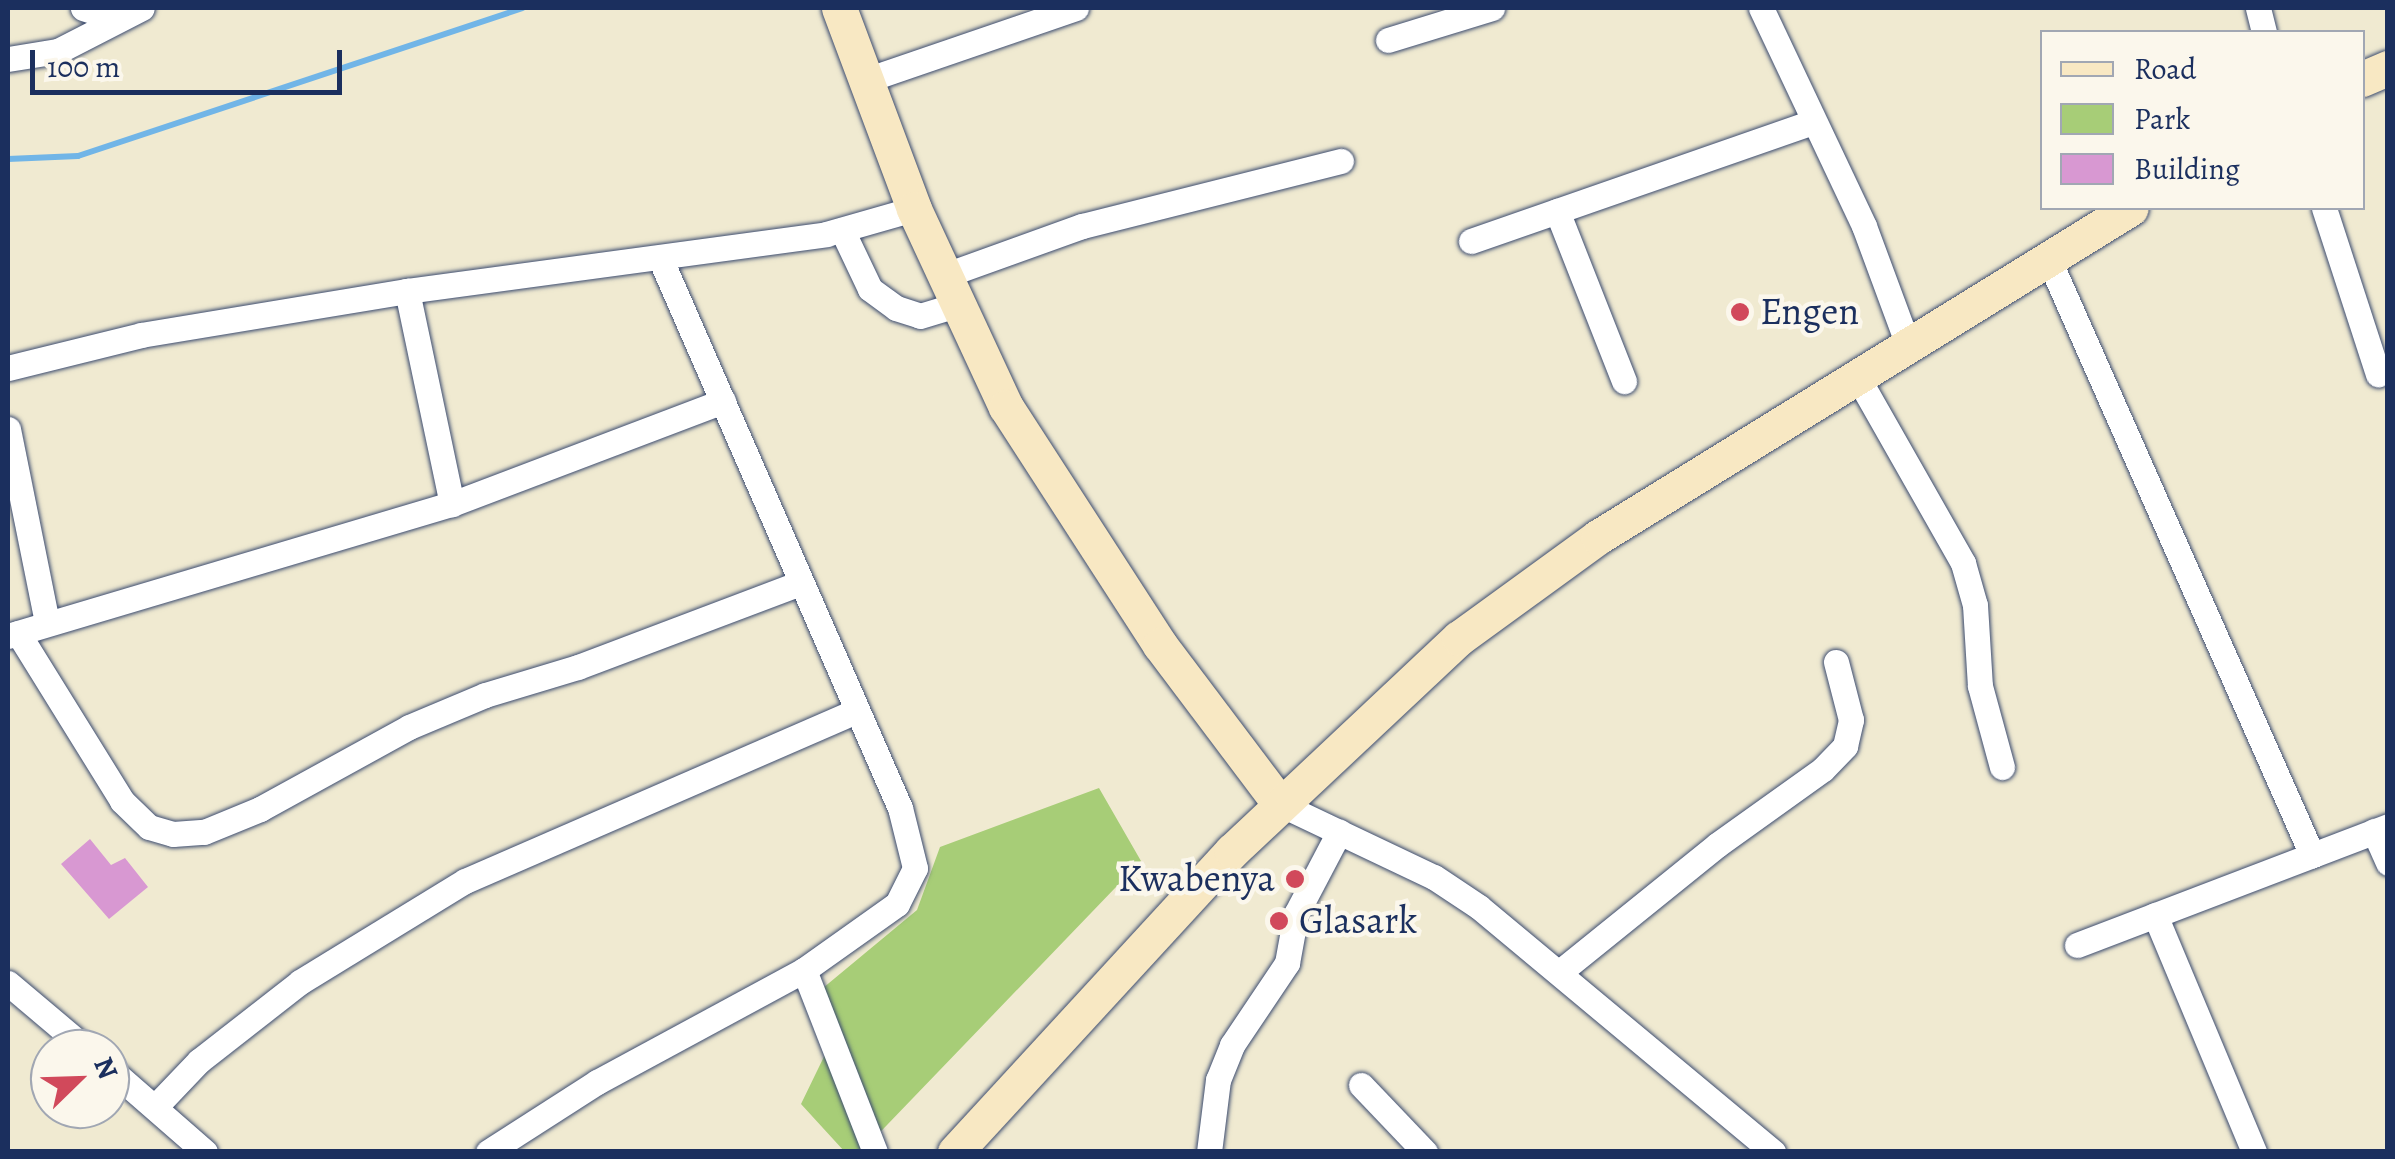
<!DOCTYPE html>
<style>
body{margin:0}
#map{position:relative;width:2395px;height:1159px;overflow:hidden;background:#f0ead1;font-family:Alegreya,serif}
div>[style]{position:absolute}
.green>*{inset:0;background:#a7cd77}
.stream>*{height:6px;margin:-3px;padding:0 3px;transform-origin:3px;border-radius:3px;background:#71b5e7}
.building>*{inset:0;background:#d898d2}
.roads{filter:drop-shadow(0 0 2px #3b4b6f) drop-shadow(0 0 2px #3b4b6f)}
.street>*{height:25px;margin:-12.5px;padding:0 12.5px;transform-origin:12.5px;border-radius:12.5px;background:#fff}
.secondary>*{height:35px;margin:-17.5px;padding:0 17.5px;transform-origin:17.5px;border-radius:17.5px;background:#f8e8c3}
.dots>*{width:28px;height:28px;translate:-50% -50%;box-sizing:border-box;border:5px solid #fbf7ec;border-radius:50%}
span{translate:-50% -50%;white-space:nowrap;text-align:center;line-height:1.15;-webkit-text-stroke:9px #fbf7ec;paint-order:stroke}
.poi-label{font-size:38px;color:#1b2f5e}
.left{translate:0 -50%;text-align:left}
.right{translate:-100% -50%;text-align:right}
.frame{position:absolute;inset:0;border:10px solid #1b2f5e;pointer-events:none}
.legend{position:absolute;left:2040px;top:30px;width:325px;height:180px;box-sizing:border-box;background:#fbf7ec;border:2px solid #a1a7b3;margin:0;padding:12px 18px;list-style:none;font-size:30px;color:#1b2f5e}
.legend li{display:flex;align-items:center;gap:20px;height:50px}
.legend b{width:50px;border:2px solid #a1a7b3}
.north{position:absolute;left:30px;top:1029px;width:100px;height:100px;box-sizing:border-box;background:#fbf7ec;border:2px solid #a1a7b3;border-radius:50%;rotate:67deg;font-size:28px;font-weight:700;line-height:40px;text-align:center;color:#1b2f5e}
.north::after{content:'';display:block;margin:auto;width:35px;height:45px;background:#d1495b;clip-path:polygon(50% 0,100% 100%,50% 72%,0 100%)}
.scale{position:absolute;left:30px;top:50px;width:312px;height:45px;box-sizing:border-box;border:5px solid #1b2f5e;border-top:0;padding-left:12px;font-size:30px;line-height:35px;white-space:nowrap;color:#1b2f5e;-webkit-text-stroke:8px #fbf7ec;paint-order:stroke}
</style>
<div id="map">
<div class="green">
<div style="clip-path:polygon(1099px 788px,1141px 861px,862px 1151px,844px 1151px,801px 1104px,834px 1036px,823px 988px,917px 910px,940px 847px)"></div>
</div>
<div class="stream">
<div style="left:8px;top:159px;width:70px;rotate:-2.5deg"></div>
<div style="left:78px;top:156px;width:468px;rotate:-18.4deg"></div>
</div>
<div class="building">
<div style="clip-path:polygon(90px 839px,111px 865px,125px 858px,148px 887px,109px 919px,61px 864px)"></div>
</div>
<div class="roads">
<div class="street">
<div style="left:83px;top:8px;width:35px;rotate:18deg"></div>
<div style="left:1761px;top:8px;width:241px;rotate:64.7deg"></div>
<div style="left:1864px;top:226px;width:127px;rotate:69.7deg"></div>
<div style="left:2258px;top:8px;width:25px;rotate:76deg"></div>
<div style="left:1388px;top:40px;width:109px;rotate:-17.1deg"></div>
<div style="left:8px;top:59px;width:51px;rotate:-9.1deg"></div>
<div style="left:58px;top:51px;width:94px;rotate:-27.1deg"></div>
<div style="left:866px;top:80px;width:222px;rotate:-18.9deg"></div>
<div style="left:2324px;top:208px;width:175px;rotate:72deg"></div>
<div style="left:1557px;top:211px;width:183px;rotate:68.5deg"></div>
<div style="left:842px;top:230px;width:65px;rotate:64.6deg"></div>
<div style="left:870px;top:289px;width:32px;rotate:36deg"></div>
<div style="left:896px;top:308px;width:25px;rotate:18deg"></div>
<div style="left:920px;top:316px;width:37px;rotate:-17deg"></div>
<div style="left:1471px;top:241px;width:361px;rotate:-19.2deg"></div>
<div style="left:2049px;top:260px;width:651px;rotate:66.15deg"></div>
<div style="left:943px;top:276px;width:148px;rotate:-19.8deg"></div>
<div style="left:1082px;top:226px;width:267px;rotate:-14.1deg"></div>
<div style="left:407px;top:291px;width:218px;rotate:78.1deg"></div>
<div style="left:8px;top:368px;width:137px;rotate:-13.9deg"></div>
<div style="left:141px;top:335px;width:270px;rotate:-9.4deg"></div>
<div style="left:407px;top:291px;width:423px;rotate:-7.7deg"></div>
<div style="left:826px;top:234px;width:91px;rotate:-15.9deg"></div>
<div style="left:1858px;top:378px;width:213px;rotate:60.4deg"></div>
<div style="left:1963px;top:563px;width:44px;rotate:74.1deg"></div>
<div style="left:1975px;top:605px;width:81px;rotate:86.5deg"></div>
<div style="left:1980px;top:686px;width:84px;rotate:74.8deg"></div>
<div style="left:8px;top:429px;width:198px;rotate:78.6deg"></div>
<div style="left:18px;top:633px;width:198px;rotate:58.2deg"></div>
<div style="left:122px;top:801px;width:37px;rotate:44deg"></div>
<div style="left:149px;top:827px;width:25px;rotate:16deg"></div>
<div style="left:173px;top:834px;width:31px;rotate:-4deg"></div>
<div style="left:204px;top:832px;width:61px;rotate:-22.3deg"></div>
<div style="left:260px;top:809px;width:170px;rotate:-28.8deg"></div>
<div style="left:409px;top:727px;width:82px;rotate:-22.8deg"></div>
<div style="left:485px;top:695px;width:97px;rotate:-16.8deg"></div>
<div style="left:578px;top:667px;width:237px;rotate:-20.7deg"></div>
<div style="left:8px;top:636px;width:463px;rotate:-16.6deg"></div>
<div style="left:452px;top:504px;width:290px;rotate:-20.8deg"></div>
<div style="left:1280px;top:804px;width:170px;rotate:25.4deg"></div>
<div style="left:1434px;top:877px;width:54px;rotate:33.7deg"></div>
<div style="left:1479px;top:907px;width:383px;rotate:39.8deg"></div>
<div style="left:2374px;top:831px;width:35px;rotate:66deg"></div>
<div style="left:2155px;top:915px;width:257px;rotate:67.3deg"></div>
<div style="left:2077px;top:945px;width:333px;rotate:-20.9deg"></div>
<div style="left:804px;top:970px;width:195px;rotate:68.7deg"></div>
<div style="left:1561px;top:971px;width:201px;rotate:-38.9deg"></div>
<div style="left:1717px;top:845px;width:130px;rotate:-35.6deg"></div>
<div style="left:1823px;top:769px;width:32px;rotate:-46deg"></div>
<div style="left:1845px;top:746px;width:27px;rotate:-77deg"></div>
<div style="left:1851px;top:720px;width:60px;rotate:-104.5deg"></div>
<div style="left:8px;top:983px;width:102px;rotate:40.2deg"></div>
<div style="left:110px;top:1069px;width:126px;rotate:41.1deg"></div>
<div style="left:1361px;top:1085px;width:93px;rotate:46.3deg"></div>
<div style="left:155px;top:1107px;width:64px;rotate:-46.3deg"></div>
<div style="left:199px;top:1061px;width:128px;rotate:-38deg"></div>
<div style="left:300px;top:982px;width:193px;rotate:-31.5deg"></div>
<div style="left:465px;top:881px;width:424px;rotate:-23.5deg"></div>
<div style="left:488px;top:1152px;width:130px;rotate:-32.7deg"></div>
<div style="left:597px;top:1082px;width:235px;rotate:-28.4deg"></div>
<div style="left:804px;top:970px;width:114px;rotate:-35.4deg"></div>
<div style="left:897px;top:904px;width:40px;rotate:-63.4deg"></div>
<div style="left:915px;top:868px;width:62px;rotate:-104deg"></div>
<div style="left:900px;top:808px;width:600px;rotate:-113.57deg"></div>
<div style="left:1209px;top:1152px;width:73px;rotate:-82.9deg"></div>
<div style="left:1218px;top:1080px;width:38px;rotate:-68deg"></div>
<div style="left:1232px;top:1045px;width:99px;rotate:-56.1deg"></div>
<div style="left:1287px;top:963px;width:50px;rotate:-79.6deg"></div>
<div style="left:1296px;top:914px;width:93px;rotate:-62.3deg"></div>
</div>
<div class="secondary">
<div style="left:839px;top:8px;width:215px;rotate:69.5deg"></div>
<div style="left:914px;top:209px;width:218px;rotate:65.1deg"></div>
<div style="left:1006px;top:407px;width:283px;rotate:57.1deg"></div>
<div style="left:1160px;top:645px;width:199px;rotate:53deg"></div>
<div style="left:2362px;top:79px;width:28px;rotate:-23deg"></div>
<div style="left:955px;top:1152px;width:409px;rotate:-47.4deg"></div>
<div style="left:1232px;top:851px;width:311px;rotate:-43.2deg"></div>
<div style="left:1459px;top:638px;width:172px;rotate:-36deg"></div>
<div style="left:1598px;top:537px;width:626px;rotate:-31.69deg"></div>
</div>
</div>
<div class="dots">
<div style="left:1740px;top:312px;background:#d1495b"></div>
<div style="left:1295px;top:879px;background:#d1495b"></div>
<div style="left:1279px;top:921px;background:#d1495b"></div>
</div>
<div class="poi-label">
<span class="left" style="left:1760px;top:312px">Engen</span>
<span class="right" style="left:1275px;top:879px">Kwabenya</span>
<span class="left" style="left:1299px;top:921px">Glasark</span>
</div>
<div class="frame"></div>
<ul class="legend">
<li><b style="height:12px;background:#f8e8c3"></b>Road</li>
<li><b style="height:28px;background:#a7cd77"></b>Park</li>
<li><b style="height:28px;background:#d898d2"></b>Building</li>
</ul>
<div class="north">N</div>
<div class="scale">100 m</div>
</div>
